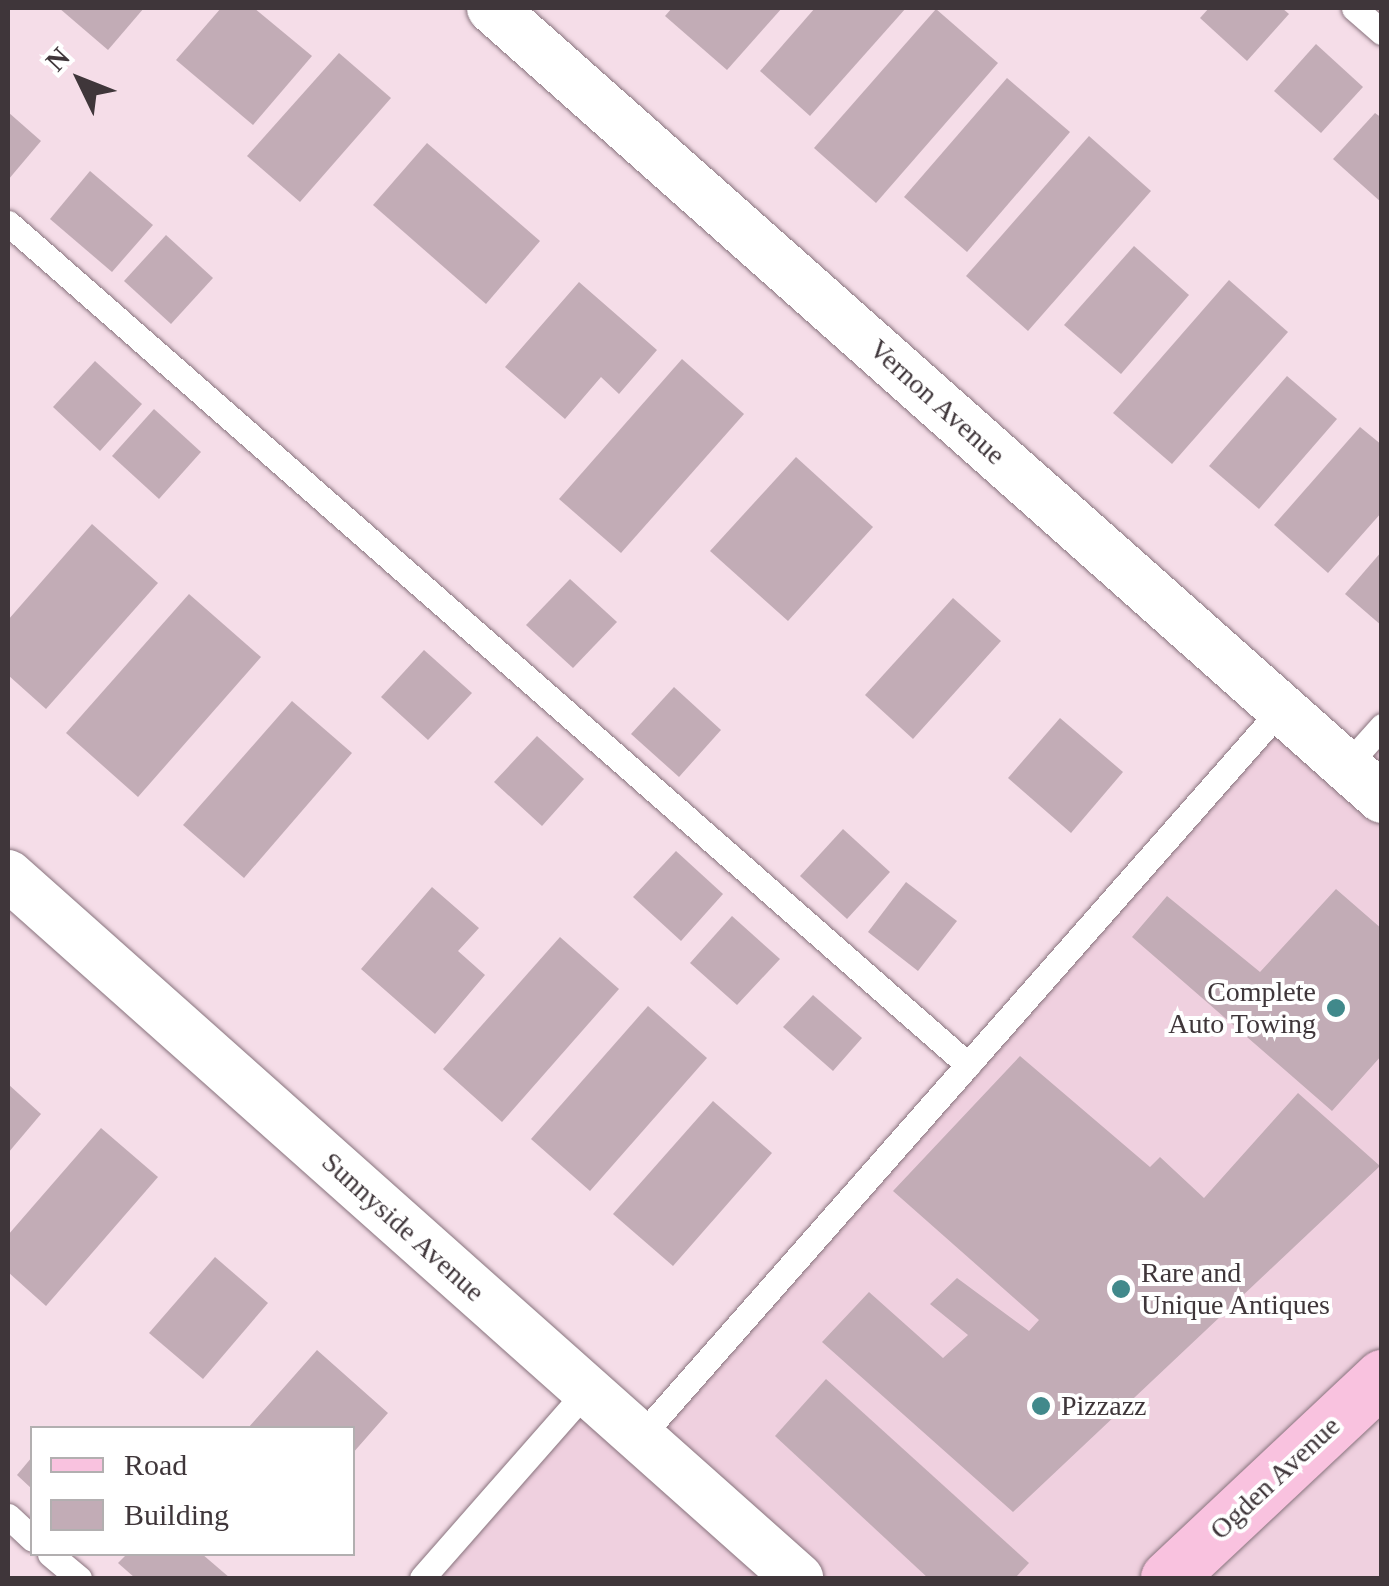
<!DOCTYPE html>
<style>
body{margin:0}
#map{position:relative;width:1389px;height:1586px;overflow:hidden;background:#f5dde8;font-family:"Times New Roman",serif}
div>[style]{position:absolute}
.built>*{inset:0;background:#efd0df}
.building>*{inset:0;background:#c2acb6}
.roads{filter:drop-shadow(0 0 2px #88737d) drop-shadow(0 0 2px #88737d)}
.service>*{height:25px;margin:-12.5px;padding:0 12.5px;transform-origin:12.5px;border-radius:12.5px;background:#fff}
.minor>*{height:50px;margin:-25px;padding:0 25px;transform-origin:25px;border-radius:25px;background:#fff}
.primary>*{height:55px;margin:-27.5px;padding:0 27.5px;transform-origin:27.5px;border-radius:27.5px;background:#f9c2df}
.dots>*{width:28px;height:28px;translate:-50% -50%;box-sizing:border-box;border:5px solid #fff;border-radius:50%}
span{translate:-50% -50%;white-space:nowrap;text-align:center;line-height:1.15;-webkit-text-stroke:8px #fff;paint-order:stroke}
.street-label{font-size:28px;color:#3f363a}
.poi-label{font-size:28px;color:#3f363a}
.right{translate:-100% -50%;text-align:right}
.left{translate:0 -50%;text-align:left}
.frame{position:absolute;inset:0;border:10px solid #3f363a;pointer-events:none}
.legend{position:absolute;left:30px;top:1426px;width:325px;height:130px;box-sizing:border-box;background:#fff;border:2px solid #b2afb0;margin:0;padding:12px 18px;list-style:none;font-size:30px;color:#3f363a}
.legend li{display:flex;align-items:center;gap:20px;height:50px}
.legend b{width:50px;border:2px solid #b2afb0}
.north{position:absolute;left:30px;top:30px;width:100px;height:100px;-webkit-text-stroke:8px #fff;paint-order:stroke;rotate:313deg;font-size:28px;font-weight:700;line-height:40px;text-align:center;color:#3f363a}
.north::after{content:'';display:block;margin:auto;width:35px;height:45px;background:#3f363a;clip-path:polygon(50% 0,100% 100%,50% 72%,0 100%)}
</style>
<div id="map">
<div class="built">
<div style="clip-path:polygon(1282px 708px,1346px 766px,1381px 726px,1381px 1578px,421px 1578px,587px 1390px,639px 1436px)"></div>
</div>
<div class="building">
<div style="clip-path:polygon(59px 8px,144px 8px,108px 50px)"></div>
<div style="clip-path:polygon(221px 8px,254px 8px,312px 56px,253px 125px,176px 60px)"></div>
<div style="clip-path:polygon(672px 8px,782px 8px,727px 70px,665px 16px)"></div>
<div style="clip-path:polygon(815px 8px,906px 8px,810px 116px,760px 71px)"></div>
<div style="clip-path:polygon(1209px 8px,1282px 8px,1289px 14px,1247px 61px,1200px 18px)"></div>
<div style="clip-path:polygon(936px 9px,998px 63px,876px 203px,814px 148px)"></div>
<div style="clip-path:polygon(1316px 44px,1363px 87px,1321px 133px,1274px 91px)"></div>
<div style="clip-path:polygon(339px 53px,391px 98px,300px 202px,247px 156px)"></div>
<div style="clip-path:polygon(1007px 78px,1070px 132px,967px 252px,904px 197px)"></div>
<div style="clip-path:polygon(8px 112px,41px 141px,8px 180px)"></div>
<div style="clip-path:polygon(1375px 113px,1382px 118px,1382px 203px,1333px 159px)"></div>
<div style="clip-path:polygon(1089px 136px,1151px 191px,1028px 331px,966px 276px)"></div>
<div style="clip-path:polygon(427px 143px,540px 241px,486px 304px,373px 205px)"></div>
<div style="clip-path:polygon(90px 171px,153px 225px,112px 272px,50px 219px)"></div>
<div style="clip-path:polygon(166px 235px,213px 278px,171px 324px,124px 281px)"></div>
<div style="clip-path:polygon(1134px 246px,1189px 295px,1121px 374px,1064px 325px)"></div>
<div style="clip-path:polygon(1229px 280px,1288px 332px,1172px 464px,1113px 413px)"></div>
<div style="clip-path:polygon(579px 282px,657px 350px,619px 394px,601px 377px,565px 419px,505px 367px)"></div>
<div style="clip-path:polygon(682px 359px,744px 414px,621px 553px,559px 499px)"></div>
<div style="clip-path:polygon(95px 361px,142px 404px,100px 451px,53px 407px)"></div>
<div style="clip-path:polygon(1287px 376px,1337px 419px,1259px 509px,1209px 466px)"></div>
<div style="clip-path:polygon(154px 409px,201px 452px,159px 499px,112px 456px)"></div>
<div style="clip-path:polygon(1360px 427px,1382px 445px,1382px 512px,1328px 573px,1274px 525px)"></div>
<div style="clip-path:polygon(796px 457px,873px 527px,788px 621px,710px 551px)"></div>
<div style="clip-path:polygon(92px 524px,158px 583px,46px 709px,8px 675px,8px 620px)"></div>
<div style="clip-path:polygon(1382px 551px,1382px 626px,1345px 594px)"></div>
<div style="clip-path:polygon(570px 579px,617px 622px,573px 668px,526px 625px)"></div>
<div style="clip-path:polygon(189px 594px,261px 657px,138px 797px,66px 733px)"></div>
<div style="clip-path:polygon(953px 598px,1001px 641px,913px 739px,865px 695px)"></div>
<div style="clip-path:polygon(424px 650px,472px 693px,428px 740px,381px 697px)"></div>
<div style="clip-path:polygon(674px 687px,721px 730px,679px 777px,631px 734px)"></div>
<div style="clip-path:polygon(292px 701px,352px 753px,244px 878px,183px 825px)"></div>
<div style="clip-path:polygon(1060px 718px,1123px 772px,1071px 833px,1008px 778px)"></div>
<div style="clip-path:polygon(537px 736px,584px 779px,542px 826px,494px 782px)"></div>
<div style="clip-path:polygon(843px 829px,890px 872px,847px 919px,800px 876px)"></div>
<div style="clip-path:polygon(676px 851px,723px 894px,681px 941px,633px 897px)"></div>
<div style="clip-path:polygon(906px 882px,957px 921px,918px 971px,868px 932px)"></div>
<div style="clip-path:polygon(432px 887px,479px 928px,458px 951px,485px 975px,435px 1034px,361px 969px)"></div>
<div style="clip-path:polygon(1336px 889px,1382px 929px,1382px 1055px,1332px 1111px,1132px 937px,1167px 896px,1260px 972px)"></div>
<div style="clip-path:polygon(732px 916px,780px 959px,737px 1005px,690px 963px)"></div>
<div style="clip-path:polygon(560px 937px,619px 989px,502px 1122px,443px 1069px)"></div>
<div style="clip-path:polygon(813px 995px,862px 1038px,833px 1071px,783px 1027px)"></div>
<div style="clip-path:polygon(648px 1006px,707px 1058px,590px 1191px,531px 1139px)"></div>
<div style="clip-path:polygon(1020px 1056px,1150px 1167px,1160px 1157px,1204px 1198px,1298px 1093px,1380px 1166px,1013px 1512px,822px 1342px,869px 1292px,943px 1358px,968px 1335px,930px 1304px,957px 1278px,1029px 1331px,1039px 1320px,893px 1191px)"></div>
<div style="clip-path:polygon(8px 1084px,41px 1114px,8px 1153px)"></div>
<div style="clip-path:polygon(713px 1101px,772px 1153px,673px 1266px,613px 1214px)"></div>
<div style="clip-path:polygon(101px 1128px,158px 1177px,46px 1306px,8px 1272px,8px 1235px)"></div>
<div style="clip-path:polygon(215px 1257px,268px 1303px,203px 1379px,149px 1333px)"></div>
<div style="clip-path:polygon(317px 1350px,388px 1413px,352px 1454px,352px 1428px,248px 1428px)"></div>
<div style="clip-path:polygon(826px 1379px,1029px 1563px,1015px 1578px,928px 1578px,775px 1436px)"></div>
<div style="clip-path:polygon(32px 1457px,32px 1489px,17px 1475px)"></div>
<div style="clip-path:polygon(127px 1554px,202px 1554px,230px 1578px,135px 1578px,118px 1563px)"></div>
</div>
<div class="roads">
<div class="service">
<div style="left:1354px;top:8px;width:37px;rotate:41deg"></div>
<div style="left:8px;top:223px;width:1277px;rotate:41.25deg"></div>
<div style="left:1346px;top:766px;width:54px;rotate:-48deg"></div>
<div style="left:640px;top:1437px;width:971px;rotate:-48.63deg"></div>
<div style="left:8px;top:1516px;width:33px;rotate:43deg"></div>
<div style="left:50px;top:1554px;width:38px;rotate:40deg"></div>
<div style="left:422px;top:1578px;width:250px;rotate:-48.7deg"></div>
</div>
<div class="minor">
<div style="left:492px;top:8px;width:1190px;rotate:41.59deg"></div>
<div style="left:8px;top:875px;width:1058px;rotate:41.67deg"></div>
</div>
<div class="primary">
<div style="left:1168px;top:1578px;width:294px;rotate:-43.2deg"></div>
</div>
</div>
<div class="dots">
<div style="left:1336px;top:1008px;background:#41898b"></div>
<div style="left:1121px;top:1289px;background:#41898b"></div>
<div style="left:1041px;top:1406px;background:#41898b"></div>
</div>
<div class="street-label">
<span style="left:937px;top:402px;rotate:42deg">Vernon Avenue</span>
<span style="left:403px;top:1227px;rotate:42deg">Sunnyside Avenue</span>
<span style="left:1275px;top:1478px;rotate:-43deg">Ogden Avenue</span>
</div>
<div class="poi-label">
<span class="right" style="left:1316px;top:1008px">Complete<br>Auto Towing</span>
<span class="left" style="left:1141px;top:1289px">Rare and<br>Unique Antiques</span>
<span class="left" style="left:1061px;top:1406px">Pizzazz</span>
</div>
<div class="frame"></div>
<ul class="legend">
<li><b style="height:12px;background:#f9c2df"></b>Road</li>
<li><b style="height:28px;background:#c2acb6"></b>Building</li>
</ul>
<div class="north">N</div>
</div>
